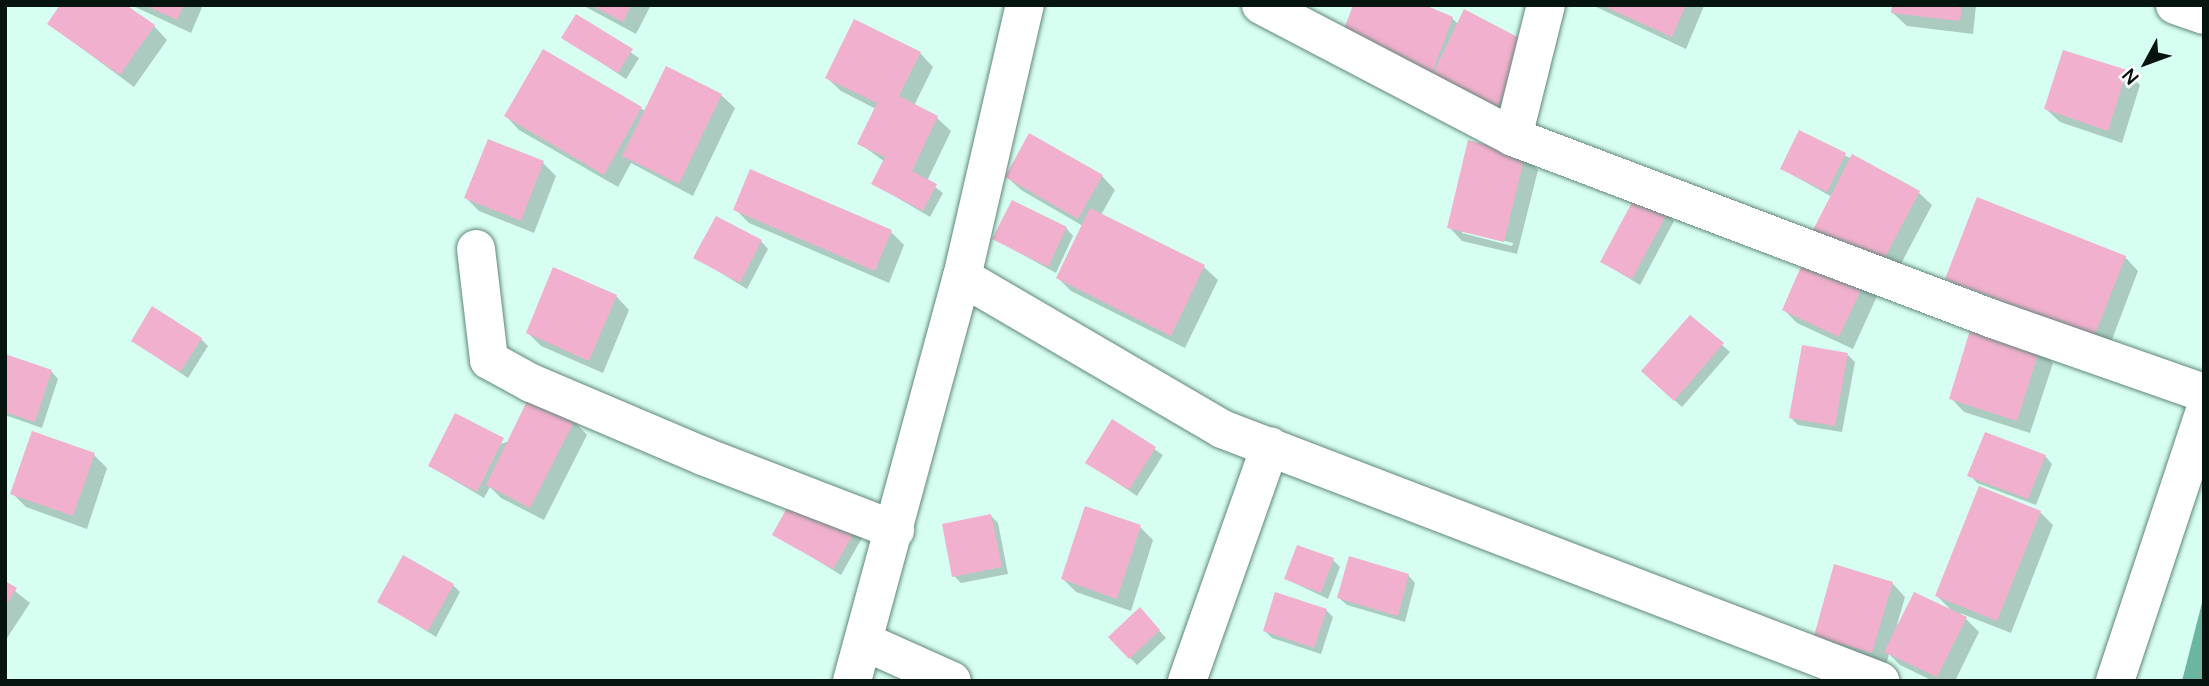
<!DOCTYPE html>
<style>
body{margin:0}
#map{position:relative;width:2209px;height:686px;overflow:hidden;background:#d6fef1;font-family:Manrope,sans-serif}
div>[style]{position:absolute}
.water>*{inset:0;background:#6ab6a0}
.shadow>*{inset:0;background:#0003}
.building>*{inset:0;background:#f1b0cd}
.roads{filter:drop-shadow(0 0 2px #62867a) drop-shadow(0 0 2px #62867a)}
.street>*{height:38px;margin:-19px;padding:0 19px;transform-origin:19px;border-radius:19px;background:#fff}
span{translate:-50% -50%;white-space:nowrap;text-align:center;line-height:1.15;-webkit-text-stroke:5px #fff;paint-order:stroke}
.frame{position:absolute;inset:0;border:7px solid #061410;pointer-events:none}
.north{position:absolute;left:2111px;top:28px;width:70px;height:70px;-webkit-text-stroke:5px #fff;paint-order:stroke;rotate:229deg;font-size:19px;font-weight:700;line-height:28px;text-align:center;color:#061410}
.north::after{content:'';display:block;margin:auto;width:24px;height:32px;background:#061410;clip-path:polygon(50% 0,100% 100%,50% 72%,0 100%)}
</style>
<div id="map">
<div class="water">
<div style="clip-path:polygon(2204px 595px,2204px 681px,2182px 681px)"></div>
</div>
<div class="shadow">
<div style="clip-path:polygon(131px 5px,203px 5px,191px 33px)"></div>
<div style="clip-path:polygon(582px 5px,651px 5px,636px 34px)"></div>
<div style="clip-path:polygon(1592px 5px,1703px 5px,1704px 6px,1686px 49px)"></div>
<div style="clip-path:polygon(1894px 5px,1976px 5px,1973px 34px,1907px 26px,1893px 13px)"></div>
<div style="clip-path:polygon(577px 16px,639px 58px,626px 79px,564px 38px)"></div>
<div style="clip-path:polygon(1452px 18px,1458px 24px,1528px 44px,1508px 124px,1342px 39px)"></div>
<div style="clip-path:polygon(49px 24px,154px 26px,167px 40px,134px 87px)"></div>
<div style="clip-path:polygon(920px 53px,933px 67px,914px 106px,937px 118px,951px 131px,927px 181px,943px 193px,930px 217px,874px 184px,885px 162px,859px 143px,876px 109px,841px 91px,827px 78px)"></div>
<div style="clip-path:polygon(2126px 72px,2140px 85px,2122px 143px,2060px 122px,2046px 109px)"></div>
<div style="clip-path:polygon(721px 95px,735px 108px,693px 196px,631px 163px,618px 187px,519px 130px,506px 116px,641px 108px,646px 112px)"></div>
<div style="clip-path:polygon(1800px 133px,1918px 192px,1932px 205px,1893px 279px,1832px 197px,1782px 169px)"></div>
<div style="clip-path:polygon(evenodd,1524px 156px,1538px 170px,1517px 254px,1462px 241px,1449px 227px,1524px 156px,1462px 230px,1513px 243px,1512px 246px,1462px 233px,1462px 230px)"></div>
<div style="clip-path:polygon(543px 163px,556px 176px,534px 233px,479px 211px,466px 198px)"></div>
<div style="clip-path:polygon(1102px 176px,1115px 190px,1101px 215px,1204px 267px,1218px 280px,1185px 348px,1071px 291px,1058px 278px,1083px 226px,1021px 190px,1007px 177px)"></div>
<div style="clip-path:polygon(735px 209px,891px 232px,904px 245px,889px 283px,749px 223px)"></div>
<div style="clip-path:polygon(1667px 214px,1674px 221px,1640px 285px,1602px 262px)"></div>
<div style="clip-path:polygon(1066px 228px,1073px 236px,1056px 273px,994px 239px)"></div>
<div style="clip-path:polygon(761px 241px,768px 249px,747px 289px,695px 257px)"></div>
<div style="clip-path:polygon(evenodd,2125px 257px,2138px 271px,2108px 350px,1961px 292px,1948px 278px,2125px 257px,1961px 283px,2102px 342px,1961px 287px,1961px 283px)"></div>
<div style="clip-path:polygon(1865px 281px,1878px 294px,1853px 349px,1797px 323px,1784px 310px)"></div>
<div style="clip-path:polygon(616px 296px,629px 310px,603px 373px,541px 346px,528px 333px)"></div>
<div style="clip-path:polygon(1690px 317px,1730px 352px,1682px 407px,1650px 378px)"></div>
<div style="clip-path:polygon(201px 339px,208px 346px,188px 378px,133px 341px)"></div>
<div style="clip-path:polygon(2039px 349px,2053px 363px,2030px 433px,1964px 412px,1951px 398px)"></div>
<div style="clip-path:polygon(1848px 355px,1855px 362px,1842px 432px,1798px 425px,1791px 418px)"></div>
<div style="clip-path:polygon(5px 356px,51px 371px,58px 379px,42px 428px,5px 415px)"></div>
<div style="clip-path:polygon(574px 421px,587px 435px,544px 520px,501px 498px,490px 487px,484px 498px,430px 466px)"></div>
<div style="clip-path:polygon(1113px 421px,1163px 455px,1137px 496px,1088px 463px)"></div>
<div style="clip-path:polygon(94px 455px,107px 468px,87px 529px,26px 507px,12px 493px)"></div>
<div style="clip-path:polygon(2045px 456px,2052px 464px,2036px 505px,1977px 483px,1970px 475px)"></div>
<div style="clip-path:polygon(2040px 512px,2053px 525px,2011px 633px,1960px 613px,1979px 632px,1955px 681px,1933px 681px,1900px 665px,1889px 654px,1886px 666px,1829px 649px,1816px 635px,1892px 583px,1905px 597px,1897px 625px,1953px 612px,1937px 596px)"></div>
<div style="clip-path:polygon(991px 516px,998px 523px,1008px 574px,961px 583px,954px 576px)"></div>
<div style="clip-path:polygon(1140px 527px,1153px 540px,1131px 611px,1076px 592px,1063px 579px)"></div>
<div style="clip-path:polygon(855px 531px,862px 538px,841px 575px,774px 534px)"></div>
<div style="clip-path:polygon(1333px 560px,1340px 567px,1328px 599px,1286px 579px)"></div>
<div style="clip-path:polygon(1408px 575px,1415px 583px,1405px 622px,1347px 605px,1339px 598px)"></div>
<div style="clip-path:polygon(5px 583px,30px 603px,5px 641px)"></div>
<div style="clip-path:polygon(453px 585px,460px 592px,436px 637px,379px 601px)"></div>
<div style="clip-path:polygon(1326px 610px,1333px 617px,1321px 654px,1272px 638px,1265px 631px)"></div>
<div style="clip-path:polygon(1147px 617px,1166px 638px,1137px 665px,1110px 637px)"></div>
</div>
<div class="building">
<div style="clip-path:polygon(60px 5px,126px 5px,155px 25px,120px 75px,47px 24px)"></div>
<div style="clip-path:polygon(144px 5px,184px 5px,177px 20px)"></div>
<div style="clip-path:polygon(591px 5px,631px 5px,623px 22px)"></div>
<div style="clip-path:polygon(1353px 5px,1425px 5px,1453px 17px,1431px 76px,1340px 40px)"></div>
<div style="clip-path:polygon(1601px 5px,1686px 5px,1672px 37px)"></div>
<div style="clip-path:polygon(1892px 5px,1962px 5px,1960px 21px,1891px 13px)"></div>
<div style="clip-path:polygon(1464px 9px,1529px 43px,1495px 112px,1430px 80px)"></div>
<div style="clip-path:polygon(576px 14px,633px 49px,618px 73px,561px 38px)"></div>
<div style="clip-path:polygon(854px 19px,921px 52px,899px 96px,938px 116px,912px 171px,937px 184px,923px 211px,871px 184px,885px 157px,857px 144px,877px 103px,825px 78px)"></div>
<div style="clip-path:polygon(543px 49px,642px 107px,604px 175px,504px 116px)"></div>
<div style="clip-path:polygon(2063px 50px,2127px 70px,2108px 131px,2044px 109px)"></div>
<div style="clip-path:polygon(666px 66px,722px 94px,679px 184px,622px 156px)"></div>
<div style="clip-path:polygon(1799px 130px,1846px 153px,1827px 192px,1780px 169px)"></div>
<div style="clip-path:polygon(1029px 133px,1103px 175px,1078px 219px,1005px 177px)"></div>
<div style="clip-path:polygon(488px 139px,544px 161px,521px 221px,464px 198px)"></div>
<div style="clip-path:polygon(1468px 140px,1525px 155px,1504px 242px,1447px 228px)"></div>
<div style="clip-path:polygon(1852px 154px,1920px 191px,1880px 267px,1812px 232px)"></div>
<div style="clip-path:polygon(750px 169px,892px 230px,875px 271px,733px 210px)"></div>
<div style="clip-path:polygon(1636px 195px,1668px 212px,1632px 279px,1600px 262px)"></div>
<div style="clip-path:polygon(1977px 197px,2126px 256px,2094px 337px,1945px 279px)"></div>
<div style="clip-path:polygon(1012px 200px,1067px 227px,1048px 267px,992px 239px)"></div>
<div style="clip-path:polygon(1090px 208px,1205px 265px,1171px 336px,1056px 278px)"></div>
<div style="clip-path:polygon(716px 216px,762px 240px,740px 283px,693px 258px)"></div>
<div style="clip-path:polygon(1807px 253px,1866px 279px,1839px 337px,1782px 310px)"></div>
<div style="clip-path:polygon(553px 267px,617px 295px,589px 361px,526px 333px)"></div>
<div style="clip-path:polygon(152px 306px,202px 338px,180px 372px,131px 341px)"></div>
<div style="clip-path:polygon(1690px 315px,1724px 343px,1674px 401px,1641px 371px)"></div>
<div style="clip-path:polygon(1971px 327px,2040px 348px,2017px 421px,1949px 399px)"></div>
<div style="clip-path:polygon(1802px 345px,1848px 353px,1835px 426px,1789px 418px)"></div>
<div style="clip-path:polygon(5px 354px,52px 370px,35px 422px,5px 412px)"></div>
<div style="clip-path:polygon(529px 397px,575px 420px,530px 508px,486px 485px)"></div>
<div style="clip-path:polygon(455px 413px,504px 438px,477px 492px,428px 466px)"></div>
<div style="clip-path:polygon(1112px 419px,1156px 447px,1129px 490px,1085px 463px)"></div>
<div style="clip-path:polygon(32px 431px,95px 453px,73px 516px,10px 494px)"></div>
<div style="clip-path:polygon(1985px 432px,2046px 455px,2028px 499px,1967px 476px)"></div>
<div style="clip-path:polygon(1979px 486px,2041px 511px,1997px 621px,1935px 596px)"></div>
<div style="clip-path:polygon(794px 495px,856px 530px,833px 569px,772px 535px)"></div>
<div style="clip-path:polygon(1085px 506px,1141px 525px,1117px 599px,1061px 579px)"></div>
<div style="clip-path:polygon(991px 514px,1002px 567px,952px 577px,942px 524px)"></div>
<div style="clip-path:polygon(1297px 545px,1334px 558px,1321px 593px,1284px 579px)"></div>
<div style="clip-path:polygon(403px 555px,454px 584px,428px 631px,377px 602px)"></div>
<div style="clip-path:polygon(1349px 556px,1409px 574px,1398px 616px,1337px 598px)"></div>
<div style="clip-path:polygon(1834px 564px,1893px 582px,1872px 653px,1814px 636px)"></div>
<div style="clip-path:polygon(5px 581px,17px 588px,5px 607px)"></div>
<div style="clip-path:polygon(1275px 592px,1327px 609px,1314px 648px,1263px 631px)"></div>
<div style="clip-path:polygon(1914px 592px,1967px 617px,1937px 677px,1884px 652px)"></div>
<div style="clip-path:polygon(1140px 607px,1160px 630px,1129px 659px,1108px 637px)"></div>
</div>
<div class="roads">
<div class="street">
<div style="left:1261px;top:5px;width:284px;rotate:27.6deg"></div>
<div style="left:1513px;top:137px;width:513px;rotate:20.77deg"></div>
<div style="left:1993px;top:319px;width:224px;rotate:19.3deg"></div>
<div style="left:2175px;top:5px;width:31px;rotate:19deg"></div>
<div style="left:1513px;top:137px;width:136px;rotate:-76deg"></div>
<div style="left:476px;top:249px;width:112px;rotate:83.3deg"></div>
<div style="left:489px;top:360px;width:48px;rotate:28.7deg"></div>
<div style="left:531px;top:383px;width:187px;rotate:23deg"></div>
<div style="left:703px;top:456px;width:206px;rotate:21.1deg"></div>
<div style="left:962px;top:277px;width:301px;rotate:30.3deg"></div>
<div style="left:1222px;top:429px;width:705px;rotate:20.96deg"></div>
<div style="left:865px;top:642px;width:95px;rotate:24.1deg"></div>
<div style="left:852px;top:681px;width:419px;rotate:-74.8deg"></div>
<div style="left:962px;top:277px;width:279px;rotate:-77deg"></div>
<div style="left:1187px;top:681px;width:249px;rotate:-70.5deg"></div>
<div style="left:2115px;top:681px;width:281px;rotate:-71.6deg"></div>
</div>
</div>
<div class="frame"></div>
<div class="north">N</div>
</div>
